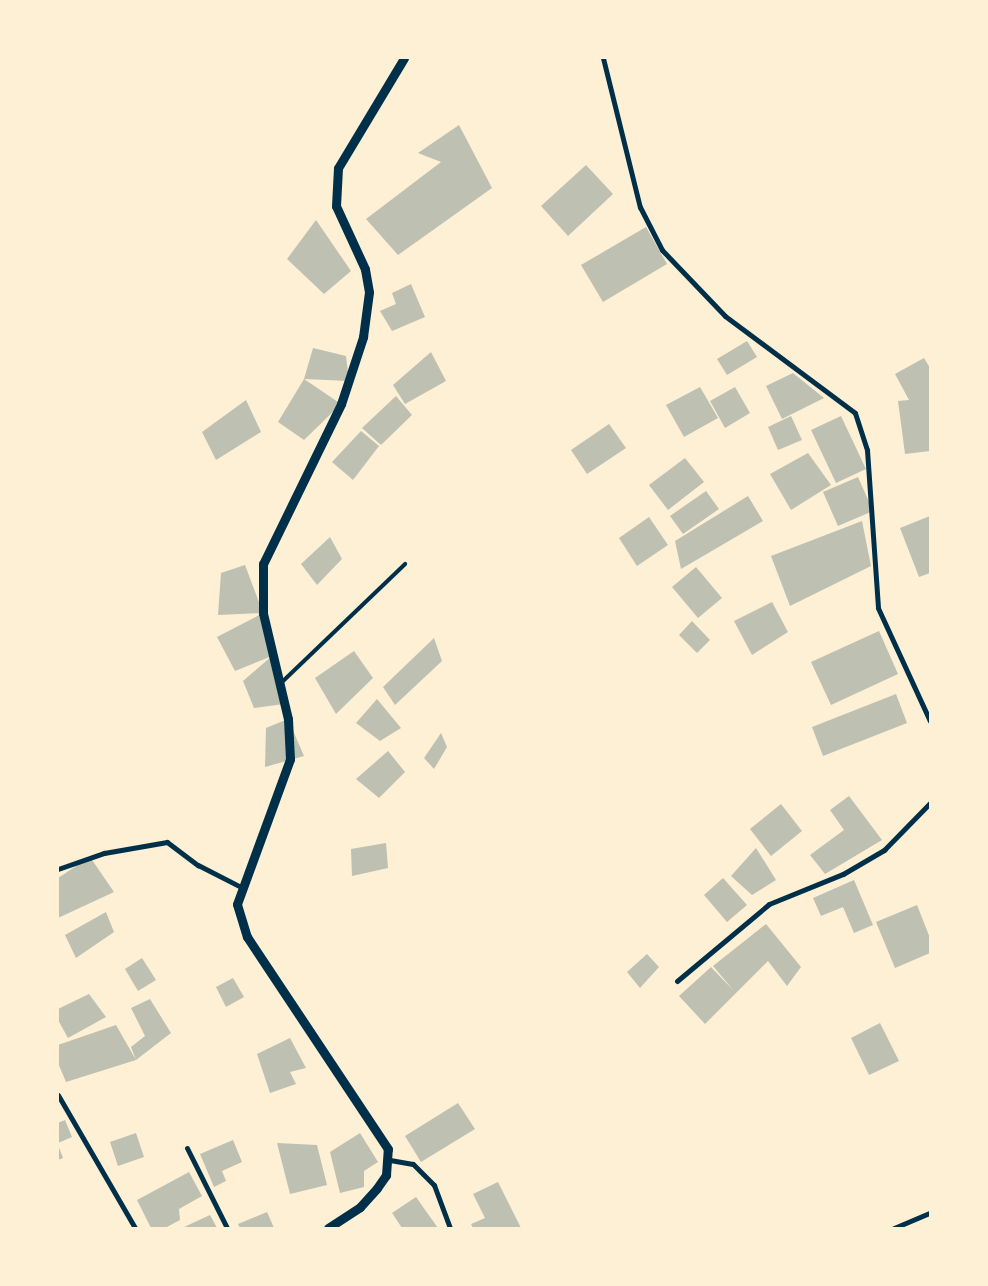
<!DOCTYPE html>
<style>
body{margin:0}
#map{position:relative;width:988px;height:1286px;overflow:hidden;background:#fdf0d5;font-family:"Source Serif 4",serif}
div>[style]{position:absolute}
.building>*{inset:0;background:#bec0b2}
.service>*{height:4px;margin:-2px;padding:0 2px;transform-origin:2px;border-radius:2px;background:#003049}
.minor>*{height:5px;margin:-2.5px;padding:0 2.5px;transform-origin:2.5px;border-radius:2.5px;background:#003049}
.tertiary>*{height:9px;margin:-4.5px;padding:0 4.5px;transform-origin:4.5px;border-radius:4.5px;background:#003049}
span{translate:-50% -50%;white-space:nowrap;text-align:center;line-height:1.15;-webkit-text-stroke:5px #fdf0d5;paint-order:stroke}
.frame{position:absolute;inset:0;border:59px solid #fdf0d5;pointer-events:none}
</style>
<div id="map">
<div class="building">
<div style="clip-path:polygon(459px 125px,492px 188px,398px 255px,366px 219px,441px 162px,418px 153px)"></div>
<div style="clip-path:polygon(586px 165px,613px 194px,568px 236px,541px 206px)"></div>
<div style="clip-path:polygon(316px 220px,351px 271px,324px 294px,287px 259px)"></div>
<div style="clip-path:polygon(646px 227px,667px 264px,603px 302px,581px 265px)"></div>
<div style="clip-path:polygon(411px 284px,425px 317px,392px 331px,380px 311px,396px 304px,392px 293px)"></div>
<div style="clip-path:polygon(747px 341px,757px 357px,727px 375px,717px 359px)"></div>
<div style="clip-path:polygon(313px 348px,346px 356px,349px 381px,304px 379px)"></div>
<div style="clip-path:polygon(431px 352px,446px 381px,405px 404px,393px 385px)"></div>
<div style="clip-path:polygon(924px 358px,930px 368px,930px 451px,905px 454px,898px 401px,909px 400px,895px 374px)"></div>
<div style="clip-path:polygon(793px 373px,824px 398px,782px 419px,766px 386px)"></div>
<div style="clip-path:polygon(304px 379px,341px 404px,304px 440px,278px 422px)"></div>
<div style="clip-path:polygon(700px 387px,718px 418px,684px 437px,666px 405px)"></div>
<div style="clip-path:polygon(735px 387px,750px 413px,725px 428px,710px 401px)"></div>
<div style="clip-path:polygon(396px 396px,412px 415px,381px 445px,362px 428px)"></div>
<div style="clip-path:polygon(246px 400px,261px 432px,216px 460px,202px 432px)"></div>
<div style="clip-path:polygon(791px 416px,802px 440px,778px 450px,768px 427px)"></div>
<div style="clip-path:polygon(841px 416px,866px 469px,836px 483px,811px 430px)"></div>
<div style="clip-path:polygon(609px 424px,626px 448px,587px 474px,571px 450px)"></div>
<div style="clip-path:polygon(361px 431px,379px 446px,353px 480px,332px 462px)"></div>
<div style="clip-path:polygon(808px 453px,831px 485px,791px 510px,770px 474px)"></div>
<div style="clip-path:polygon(685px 458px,704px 482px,668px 510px,649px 485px)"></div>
<div style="clip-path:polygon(858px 477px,873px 511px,838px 526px,823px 492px)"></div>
<div style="clip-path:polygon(706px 491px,719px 509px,683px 534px,670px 516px)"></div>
<div style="clip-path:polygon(748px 496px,763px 521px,681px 569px,675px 541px)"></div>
<div style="clip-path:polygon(930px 516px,930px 573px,919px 577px,900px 528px)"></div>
<div style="clip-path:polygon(649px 517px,668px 545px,637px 566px,619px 538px)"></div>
<div style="clip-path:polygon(862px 521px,871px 566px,790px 606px,771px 556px)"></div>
<div style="clip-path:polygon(330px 537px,342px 559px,317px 585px,301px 564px)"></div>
<div style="clip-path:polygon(245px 565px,263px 613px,218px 615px,221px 573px)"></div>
<div style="clip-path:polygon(696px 567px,722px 598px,698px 618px,672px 587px)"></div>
<div style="clip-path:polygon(772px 602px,788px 632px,752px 655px,734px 621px)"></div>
<div style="clip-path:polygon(263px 613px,272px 656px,235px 671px,217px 637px)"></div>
<div style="clip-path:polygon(692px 621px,710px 640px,697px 653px,679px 635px)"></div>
<div style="clip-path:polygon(879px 631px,898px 674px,831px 705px,811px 662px)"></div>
<div style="clip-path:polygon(434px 638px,442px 661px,395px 705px,383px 687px)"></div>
<div style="clip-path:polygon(354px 651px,373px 678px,336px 714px,315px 678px)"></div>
<div style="clip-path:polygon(272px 656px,284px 704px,254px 708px,243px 681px)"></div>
<div style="clip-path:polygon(896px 694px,907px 723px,823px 756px,812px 727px)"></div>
<div style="clip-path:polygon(377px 699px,401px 728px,380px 741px,356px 723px)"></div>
<div style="clip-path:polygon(288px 719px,304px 756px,265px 767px,266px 728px)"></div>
<div style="clip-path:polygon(441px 733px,447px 747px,434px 769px,424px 758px)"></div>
<div style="clip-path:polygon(388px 751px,405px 772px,379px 798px,356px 779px)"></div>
<div style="clip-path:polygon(849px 796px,882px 840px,825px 874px,810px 855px,844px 830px,830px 810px)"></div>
<div style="clip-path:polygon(781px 804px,802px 831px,771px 856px,750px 829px)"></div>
<div style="clip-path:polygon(386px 843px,388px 868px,352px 876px,351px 849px)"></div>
<div style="clip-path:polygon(756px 848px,776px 880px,752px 895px,731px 876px)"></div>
<div style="clip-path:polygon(90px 857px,114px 892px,58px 918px,58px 878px)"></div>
<div style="clip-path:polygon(723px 878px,747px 905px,727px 922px,704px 895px)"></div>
<div style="clip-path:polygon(854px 880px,873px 925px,854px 933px,843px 907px,821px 916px,813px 898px)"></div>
<div style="clip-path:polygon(917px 905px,930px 938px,930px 953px,895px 968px,876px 922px)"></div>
<div style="clip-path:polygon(106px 912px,114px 932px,76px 958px,65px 935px)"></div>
<div style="clip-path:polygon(766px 924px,801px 967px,787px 986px,768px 961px,705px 1024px,679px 996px,711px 967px,734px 991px,713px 966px)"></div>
<div style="clip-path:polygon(647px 954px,659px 967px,640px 988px,627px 972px)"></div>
<div style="clip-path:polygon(142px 958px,156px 980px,138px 991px,125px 969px)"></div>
<div style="clip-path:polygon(233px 978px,244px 997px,226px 1007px,216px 987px)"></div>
<div style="clip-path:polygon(89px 994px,106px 1017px,68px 1038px,58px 1020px,58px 1009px)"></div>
<div style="clip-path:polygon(150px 999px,171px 1033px,136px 1060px,66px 1082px,58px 1063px,58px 1045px,116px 1025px,136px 1060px,131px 1047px,145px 1036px,131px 1008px)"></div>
<div style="clip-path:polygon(880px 1023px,899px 1061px,869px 1075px,851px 1038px)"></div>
<div style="clip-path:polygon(290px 1038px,306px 1068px,290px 1072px,296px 1084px,270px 1093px,257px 1054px)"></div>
<div style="clip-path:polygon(458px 1103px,475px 1129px,421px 1162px,405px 1136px)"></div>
<div style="clip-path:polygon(65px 1120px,72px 1137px,58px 1143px,58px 1123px)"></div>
<div style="clip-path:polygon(136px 1133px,144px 1157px,118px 1166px,110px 1142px)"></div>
<div style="clip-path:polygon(360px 1133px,378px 1162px,364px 1171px,364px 1187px,340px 1193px,330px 1152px)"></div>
<div style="clip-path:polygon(233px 1140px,242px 1162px,222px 1171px,226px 1181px,214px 1187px,200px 1154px)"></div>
<div style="clip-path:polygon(277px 1143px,317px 1145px,327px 1185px,290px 1194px)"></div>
<div style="clip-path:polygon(58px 1145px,63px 1158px,58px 1160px)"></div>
<div style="clip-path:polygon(189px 1172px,202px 1196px,179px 1209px,180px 1220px,165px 1228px,151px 1228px,137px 1200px)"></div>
<div style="clip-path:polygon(498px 1182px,521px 1228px,473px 1228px,471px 1224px,485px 1218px,473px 1194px)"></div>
<div style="clip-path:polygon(416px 1197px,428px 1214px,438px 1228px,402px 1228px,392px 1213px)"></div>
<div style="clip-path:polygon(267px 1212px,274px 1228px,240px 1228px,238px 1224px)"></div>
<div style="clip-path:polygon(210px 1215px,217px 1228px,182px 1228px)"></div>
</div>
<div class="service">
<div style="left:281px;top:683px;width:172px;rotate:-43.8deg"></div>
</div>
<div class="minor">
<div style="left:603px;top:58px;width:154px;rotate:76.1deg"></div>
<div style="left:640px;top:207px;width:48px;rotate:62.9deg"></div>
<div style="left:662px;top:250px;width:91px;rotate:46.3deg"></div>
<div style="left:725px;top:316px;width:162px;rotate:36.7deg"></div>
<div style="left:855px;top:413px;width:39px;rotate:72deg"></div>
<div style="left:867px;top:450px;width:158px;rotate:86deg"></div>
<div style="left:878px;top:608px;width:124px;rotate:65.3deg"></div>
<div style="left:58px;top:869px;width:49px;rotate:-19.2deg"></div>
<div style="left:104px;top:853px;width:64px;rotate:-9.9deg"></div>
<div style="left:167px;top:842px;width:39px;rotate:37deg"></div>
<div style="left:198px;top:865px;width:48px;rotate:27.1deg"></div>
<div style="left:677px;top:981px;width:120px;rotate:-39.9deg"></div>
<div style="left:769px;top:904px;width:80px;rotate:-22.1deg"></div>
<div style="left:843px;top:874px;width:48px;rotate:-30.3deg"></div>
<div style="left:884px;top:850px;width:66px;rotate:-45.6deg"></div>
<div style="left:58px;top:1095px;width:154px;rotate:59.9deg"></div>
<div style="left:187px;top:1148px;width:89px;rotate:63.4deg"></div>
<div style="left:390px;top:1160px;width:23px;rotate:10deg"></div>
<div style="left:413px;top:1164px;width:30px;rotate:45deg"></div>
<div style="left:434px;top:1185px;width:46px;rotate:69.6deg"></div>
<div style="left:894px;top:1228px;width:39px;rotate:-23deg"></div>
</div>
<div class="tertiary">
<div style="left:328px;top:1228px;width:38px;rotate:-33deg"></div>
<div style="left:360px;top:1207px;width:25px;rotate:-48deg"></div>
<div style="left:377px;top:1188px;width:16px;rotate:-55deg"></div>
<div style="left:386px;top:1175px;width:26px;rotate:-86deg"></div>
<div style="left:388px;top:1149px;width:255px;rotate:-123.6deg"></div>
<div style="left:247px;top:937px;width:34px;rotate:-107deg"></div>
<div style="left:237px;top:904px;width:154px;rotate:-69.9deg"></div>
<div style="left:290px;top:759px;width:40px;rotate:-92.9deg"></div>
<div style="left:288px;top:719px;width:109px;rotate:-103.3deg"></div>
<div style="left:263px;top:613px;width:49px;rotate:-90deg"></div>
<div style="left:263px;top:564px;width:178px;rotate:-64deg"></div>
<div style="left:341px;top:404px;width:71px;rotate:-71.8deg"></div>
<div style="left:363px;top:337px;width:45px;rotate:-82.4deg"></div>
<div style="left:369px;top:292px;width:23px;rotate:-100deg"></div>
<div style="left:365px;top:269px;width:69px;rotate:-114.7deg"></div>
<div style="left:336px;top:206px;width:38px;rotate:-87deg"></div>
<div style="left:338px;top:168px;width:128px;rotate:-59deg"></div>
</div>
<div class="frame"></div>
</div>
